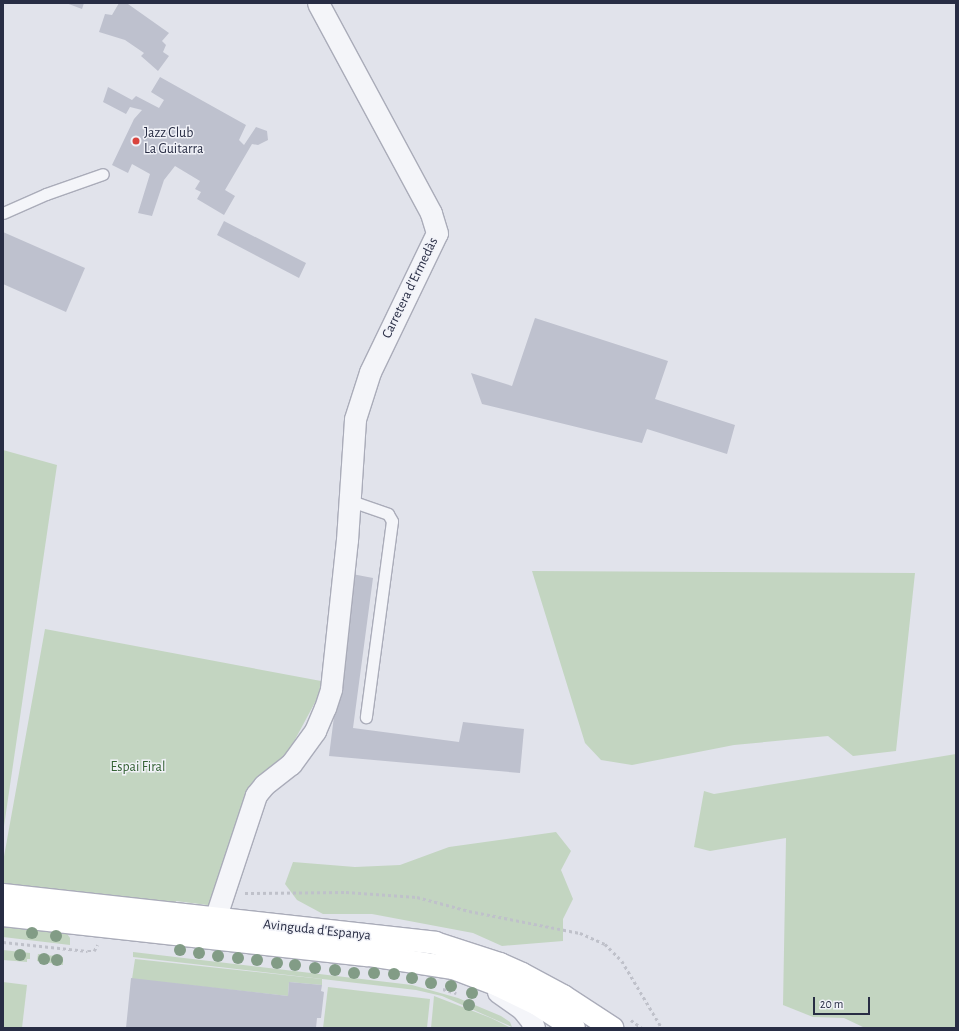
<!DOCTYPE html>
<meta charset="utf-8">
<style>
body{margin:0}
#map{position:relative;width:959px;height:1031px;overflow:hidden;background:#e1e3eb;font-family:"Alegreya Sans",sans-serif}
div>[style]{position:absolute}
.green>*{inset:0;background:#c3d5c1}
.building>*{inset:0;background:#bec1ce}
.path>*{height:2.5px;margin-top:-1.25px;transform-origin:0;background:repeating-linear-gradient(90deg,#bfc1ca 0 3px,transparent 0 6px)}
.roads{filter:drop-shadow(1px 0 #aaacb9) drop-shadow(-1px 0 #aaacb9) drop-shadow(0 1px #aaacb9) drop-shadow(0 -1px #aaacb9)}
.service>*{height:11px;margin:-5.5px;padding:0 5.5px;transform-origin:5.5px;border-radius:5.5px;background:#f4f5f9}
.minor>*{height:21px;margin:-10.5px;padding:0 10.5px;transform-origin:10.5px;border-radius:10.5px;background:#f4f5f9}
.secondary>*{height:22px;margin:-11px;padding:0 11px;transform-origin:11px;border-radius:11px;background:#fff}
.trees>*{width:12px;height:12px;margin:-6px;border-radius:50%;background:#829c86}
.dots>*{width:11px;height:11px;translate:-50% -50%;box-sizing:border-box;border:2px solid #f1f2f8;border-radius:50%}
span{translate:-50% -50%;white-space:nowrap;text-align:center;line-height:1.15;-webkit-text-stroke:3px #f1f2f8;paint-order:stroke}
.poi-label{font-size:14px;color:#282d44}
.left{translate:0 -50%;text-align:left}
.street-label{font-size:14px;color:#282d44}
.park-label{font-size:14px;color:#346134}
.frame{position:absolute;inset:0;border:4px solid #282d44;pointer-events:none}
.scale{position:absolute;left:813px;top:997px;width:57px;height:18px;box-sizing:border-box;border:2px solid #282d44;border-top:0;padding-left:5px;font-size:12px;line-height:14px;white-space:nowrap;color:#282d44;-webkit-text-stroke:3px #f1f2f8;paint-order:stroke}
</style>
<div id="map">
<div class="green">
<div style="clip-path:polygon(3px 450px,57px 465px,3px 833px)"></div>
<div style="clip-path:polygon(532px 571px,915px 573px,896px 751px,853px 756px,828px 736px,734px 745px,632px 765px,601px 760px,585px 743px)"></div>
<div style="clip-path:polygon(45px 629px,321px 681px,319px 695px,284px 760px,215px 906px,176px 901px,175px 906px,3px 887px,3px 862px)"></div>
<div style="clip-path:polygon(956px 754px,956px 1028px,865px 1028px,844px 1018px,813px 1017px,783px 1005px,786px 838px,710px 851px,694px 847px,704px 791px,714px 794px)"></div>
<div style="clip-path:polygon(556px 832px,571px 851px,561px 870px,573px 899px,563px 919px,563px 941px,502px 946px,473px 933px,372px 914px,323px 914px,297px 900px,285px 884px,293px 862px,355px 867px,400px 865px,449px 847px)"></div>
<div style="clip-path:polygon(3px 924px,65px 931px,70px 938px,70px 945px,3px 937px)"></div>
<div style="clip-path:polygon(3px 950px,30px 953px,30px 959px,27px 959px,27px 962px,3px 960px)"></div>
<div style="clip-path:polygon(133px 952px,412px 985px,458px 998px,501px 1016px,510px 1022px,512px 1027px,442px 996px,416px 990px,133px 957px)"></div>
<div style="clip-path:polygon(38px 954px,63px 957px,63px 965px,37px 961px)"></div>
<div style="clip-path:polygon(135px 959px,322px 979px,322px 985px,289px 982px,288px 996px,132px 979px)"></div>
<div style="clip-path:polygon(3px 982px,27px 985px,22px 1028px,3px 1028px)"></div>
<div style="clip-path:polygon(328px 987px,430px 999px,427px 1028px,323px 1028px)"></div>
<div style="clip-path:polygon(434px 996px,491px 1018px,511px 1028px,431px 1028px)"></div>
</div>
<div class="building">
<div style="clip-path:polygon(66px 3px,84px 3px,82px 9px)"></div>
<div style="clip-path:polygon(119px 3px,128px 4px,169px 33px,162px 41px,166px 45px,163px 52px,169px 56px,158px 71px,141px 56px,144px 53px,125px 40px,99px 32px,105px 14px,112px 15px)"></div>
<div style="clip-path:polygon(160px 77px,246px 125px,239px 140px,244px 145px,256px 127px,267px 131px,268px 140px,258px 145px,252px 144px,225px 190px,235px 196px,224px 215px,197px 199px,201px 192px,195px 189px,200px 181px,175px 166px,164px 180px,152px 216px,138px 213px,150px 174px,132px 164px,128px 173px,112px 165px,134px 119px,142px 110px,130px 107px,126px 114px,103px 102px,108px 87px,132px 100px,136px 96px,159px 108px,164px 100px,151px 92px)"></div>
<div style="clip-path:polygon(224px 221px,306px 263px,299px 278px,217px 235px)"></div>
<div style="clip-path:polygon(3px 232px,85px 268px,66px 312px,3px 284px)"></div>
<div style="clip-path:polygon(535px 318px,668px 361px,655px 399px,735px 425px,727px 454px,647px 429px,642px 443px,482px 404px,471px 373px,512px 386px)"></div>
<div style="clip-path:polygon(352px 574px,373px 578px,353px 728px,459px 742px,463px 722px,524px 729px,520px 773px,329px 756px)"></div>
<div style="clip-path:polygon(131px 978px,288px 996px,289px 982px,322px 985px,321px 991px,324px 992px,321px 1018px,317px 1018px,316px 1028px,126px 1028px)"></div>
</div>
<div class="path">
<div style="left:245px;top:893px;width:101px;rotate:-0.6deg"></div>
<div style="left:346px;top:892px;width:71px;rotate:4deg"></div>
<div style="left:417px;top:897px;width:54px;rotate:15.1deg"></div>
<div style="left:469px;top:911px;width:113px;rotate:11.2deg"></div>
<div style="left:580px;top:933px;width:27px;rotate:24deg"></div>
<div style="left:605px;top:944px;width:24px;rotate:45deg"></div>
<div style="left:622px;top:961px;width:78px;rotate:59.2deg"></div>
<div style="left:3px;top:942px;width:85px;rotate:6deg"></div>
<div style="left:88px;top:951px;width:6px"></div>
<div style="left:94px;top:951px;width:7px;rotate:-63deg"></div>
<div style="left:443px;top:989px;width:14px;rotate:17deg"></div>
<div style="left:631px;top:1020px;width:14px;rotate:36deg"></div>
</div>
<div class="roads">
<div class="service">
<div style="left:3px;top:213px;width:47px;rotate:-23.8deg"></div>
<div style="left:46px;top:194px;width:60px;rotate:-19.3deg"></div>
<div style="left:351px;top:501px;width:39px;rotate:19deg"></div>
<div style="left:388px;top:514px;width:8px;rotate:60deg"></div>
<div style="left:392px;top:521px;width:198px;rotate:97.6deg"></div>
</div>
<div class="minor">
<div style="left:215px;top:919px;width:131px;rotate:-71.7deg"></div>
<div style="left:256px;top:795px;width:13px;rotate:-51deg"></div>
<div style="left:264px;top:785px;width:34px;rotate:-38deg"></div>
<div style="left:291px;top:764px;width:41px;rotate:-54deg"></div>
<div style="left:315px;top:731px;width:25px;rotate:-67deg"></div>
<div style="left:325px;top:708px;width:20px;rotate:-72deg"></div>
<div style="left:331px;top:689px;width:150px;rotate:-83.9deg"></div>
<div style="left:347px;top:540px;width:121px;rotate:-86.2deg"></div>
<div style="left:355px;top:419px;width:49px;rotate:-72.3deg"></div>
<div style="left:370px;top:372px;width:154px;rotate:-64.3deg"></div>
<div style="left:437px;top:233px;width:21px;rotate:-107deg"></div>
<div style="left:431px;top:213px;width:238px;rotate:-118.3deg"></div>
<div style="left:498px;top:992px;width:29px;rotate:35deg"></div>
<div style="left:522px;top:1009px;width:14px;rotate:51deg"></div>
<div style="left:531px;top:1020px;width:9px;rotate:69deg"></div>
</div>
<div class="secondary">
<div style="left:3px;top:895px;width:435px;rotate:6.3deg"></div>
<div style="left:435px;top:943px;width:68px;rotate:17.9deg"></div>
<div style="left:500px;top:964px;width:24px;rotate:24deg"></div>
<div style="left:522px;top:974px;width:47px;rotate:28.2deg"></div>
<div style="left:563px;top:996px;width:59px;rotate:33.1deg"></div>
<div style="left:3px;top:915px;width:367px;rotate:6.3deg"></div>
<div style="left:368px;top:955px;width:86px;rotate:8.7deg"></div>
<div style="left:453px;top:968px;width:48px;rotate:20.7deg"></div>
<div style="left:498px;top:985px;width:43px;rotate:26deg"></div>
<div style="left:537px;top:1004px;width:44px;rotate:33deg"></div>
</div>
</div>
<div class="trees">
<div style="left:32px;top:933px"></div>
<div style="left:56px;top:936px"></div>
<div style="left:180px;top:950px"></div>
<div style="left:199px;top:953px"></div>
<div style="left:20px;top:955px"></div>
<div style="left:218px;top:956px"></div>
<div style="left:238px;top:958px"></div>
<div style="left:44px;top:959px"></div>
<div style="left:57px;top:960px"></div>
<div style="left:257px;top:960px"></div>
<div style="left:277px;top:963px"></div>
<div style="left:295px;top:965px"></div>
<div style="left:315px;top:968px"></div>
<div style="left:335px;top:970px"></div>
<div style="left:354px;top:973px"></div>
<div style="left:374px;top:973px"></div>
<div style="left:394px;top:974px"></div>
<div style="left:412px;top:978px"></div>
<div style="left:431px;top:983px"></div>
<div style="left:451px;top:986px"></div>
<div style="left:472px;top:993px"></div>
<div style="left:469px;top:1005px"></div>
</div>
<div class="dots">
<div style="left:136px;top:141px;background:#d9433d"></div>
</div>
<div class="poi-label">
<span class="left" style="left:144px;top:141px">Jazz Club<br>La Guitarra</span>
</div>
<div class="street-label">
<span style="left:410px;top:288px;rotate:-64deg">Carretera d'Ermedàs</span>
<span style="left:317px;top:930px;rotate:6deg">Avinguda d'Espanya</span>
</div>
<div class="park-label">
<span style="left:138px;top:767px">Espai Firal</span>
</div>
<div class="frame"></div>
<div class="scale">20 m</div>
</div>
